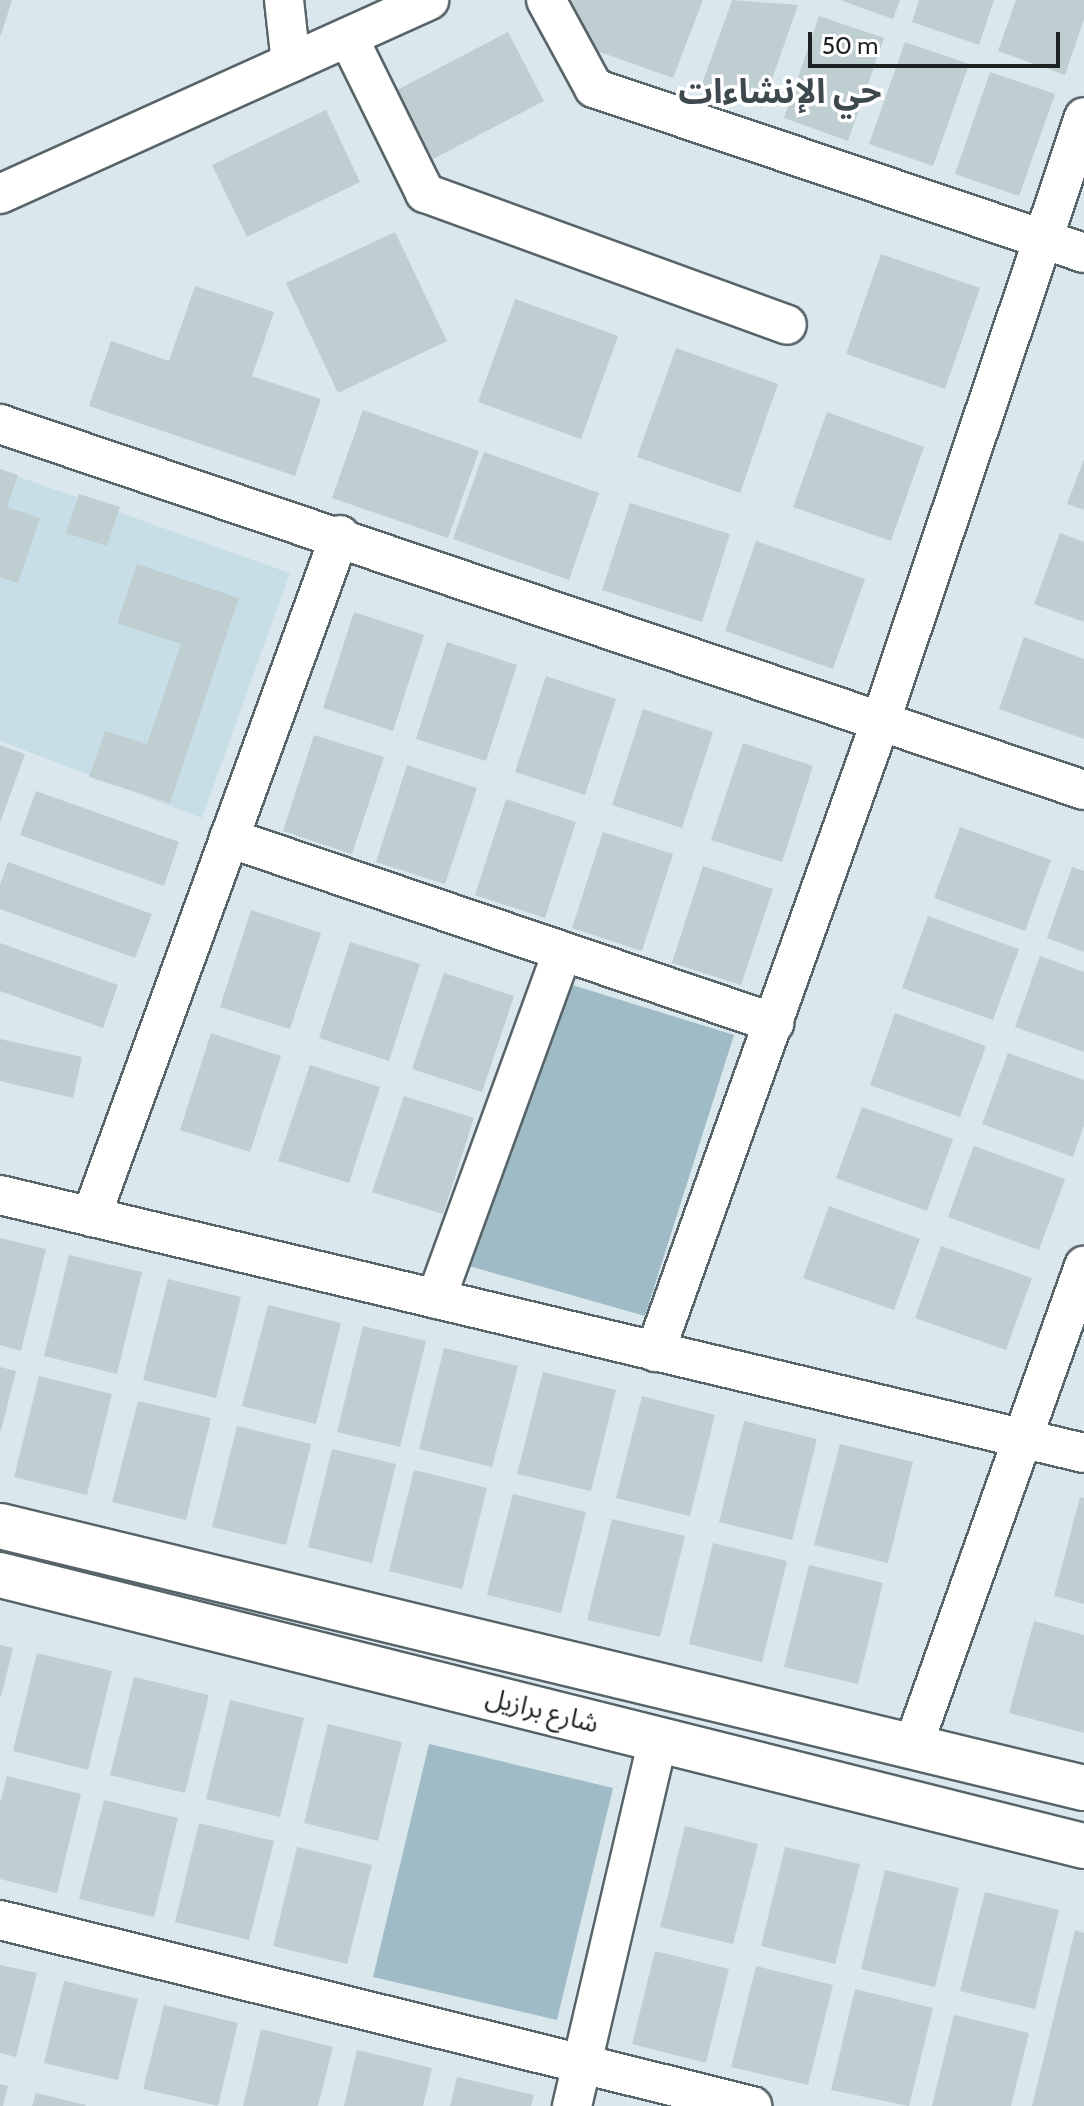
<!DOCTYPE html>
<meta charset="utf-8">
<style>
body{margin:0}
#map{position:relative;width:1084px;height:2106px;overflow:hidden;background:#dae8ed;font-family:Cabin,"Noto Sans Arabic",sans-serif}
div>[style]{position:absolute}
.built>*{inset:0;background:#c8dee7}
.green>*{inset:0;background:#9fbbc6}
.building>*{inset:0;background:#bfced0}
.roads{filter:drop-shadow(2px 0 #576468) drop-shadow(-2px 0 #576468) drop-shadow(0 2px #576468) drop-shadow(0 -2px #576468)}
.minor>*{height:38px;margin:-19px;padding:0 19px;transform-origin:19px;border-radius:19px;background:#fff}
.trunk>*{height:44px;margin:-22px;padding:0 22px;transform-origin:22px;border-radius:22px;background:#fff}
span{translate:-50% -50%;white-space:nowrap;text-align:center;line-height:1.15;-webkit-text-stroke:7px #fff;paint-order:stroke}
.street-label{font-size:26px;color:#1c2123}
.district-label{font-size:34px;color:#3d494d;font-weight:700}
.scale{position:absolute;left:808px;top:32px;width:252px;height:36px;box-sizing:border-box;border:4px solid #1c2123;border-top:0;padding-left:10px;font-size:24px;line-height:28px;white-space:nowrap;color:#1c2123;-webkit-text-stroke:6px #fff;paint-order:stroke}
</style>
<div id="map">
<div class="built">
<div style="clip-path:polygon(0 470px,290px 573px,202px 818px,0 741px)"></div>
</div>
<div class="green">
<div style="clip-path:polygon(569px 984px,734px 1035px,645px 1316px,462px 1264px)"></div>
<div style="clip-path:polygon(429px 1744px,613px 1788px,557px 2020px,373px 1977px)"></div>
</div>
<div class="building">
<div style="clip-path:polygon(0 0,12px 0,1px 35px,0 35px)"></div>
<div style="clip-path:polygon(571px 0,703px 0,673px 78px,597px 51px)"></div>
<div style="clip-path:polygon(732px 0,798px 5px,762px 108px,701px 87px)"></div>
<div style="clip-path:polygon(840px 0,900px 0,893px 19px)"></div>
<div style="clip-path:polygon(919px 0,994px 0,979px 45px,912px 22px)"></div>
<div style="clip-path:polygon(1016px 0,1084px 0,1084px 19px,1065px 75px,998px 51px)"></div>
<div style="clip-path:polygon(819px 16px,884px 38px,848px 141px,784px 118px)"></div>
<div style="clip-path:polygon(508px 32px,544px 101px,433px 159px,397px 90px)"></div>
<div style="clip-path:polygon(905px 42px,969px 64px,933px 166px,869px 144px)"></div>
<div style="clip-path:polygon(990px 72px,1055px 94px,1019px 196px,955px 174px)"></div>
<div style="clip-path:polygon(326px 110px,360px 182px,247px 237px,212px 165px)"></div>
<div style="clip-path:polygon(395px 232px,447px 341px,338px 393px,286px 283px)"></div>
<div style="clip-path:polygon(881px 254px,980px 288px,945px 389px,846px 354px)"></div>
<div style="clip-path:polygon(195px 286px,274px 312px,252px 376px,321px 399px,295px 476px,89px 406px,111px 341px,169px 361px)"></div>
<div style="clip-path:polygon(515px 299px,618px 336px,581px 439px,478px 402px)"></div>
<div style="clip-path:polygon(676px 348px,778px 384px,740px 493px,637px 457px)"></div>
<div style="clip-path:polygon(363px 410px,479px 451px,448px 538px,332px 498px)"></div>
<div style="clip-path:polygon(827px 412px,924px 447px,891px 541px,793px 507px)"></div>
<div style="clip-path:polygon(484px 452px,599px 493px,569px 580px,453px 539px)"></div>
<div style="clip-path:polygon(1084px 459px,1084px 510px,1067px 504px)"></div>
<div style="clip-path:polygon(0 469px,18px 475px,7px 507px,40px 518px,18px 583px,0 577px)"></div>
<div style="clip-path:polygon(79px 494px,120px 507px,107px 546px,66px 533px)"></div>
<div style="clip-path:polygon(630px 503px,730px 534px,702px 622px,602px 590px)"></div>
<div style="clip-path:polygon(1060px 533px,1084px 542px,1084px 622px,1034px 604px)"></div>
<div style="clip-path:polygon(756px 541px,865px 579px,833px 669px,725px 631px)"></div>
<div style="clip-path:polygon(137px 564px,239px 598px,170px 803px,89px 777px,105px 731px,147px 744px,181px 644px,117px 623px)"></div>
<div style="clip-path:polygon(354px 612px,424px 635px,393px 731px,323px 708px)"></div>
<div style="clip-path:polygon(1024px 637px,1084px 659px,1084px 739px,999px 709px)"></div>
<div style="clip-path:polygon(447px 642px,517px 665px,486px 761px,416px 739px)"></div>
<div style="clip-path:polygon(546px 676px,616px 699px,585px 795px,515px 772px)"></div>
<div style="clip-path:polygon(643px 709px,713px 732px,682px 828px,612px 805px)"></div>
<div style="clip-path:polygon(314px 735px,384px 757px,352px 854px,283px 831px)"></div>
<div style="clip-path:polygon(743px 743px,813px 766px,782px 862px,711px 840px)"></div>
<div style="clip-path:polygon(0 745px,25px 754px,0 823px)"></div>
<div style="clip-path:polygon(407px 765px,477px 788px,445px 884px,376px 862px)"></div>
<div style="clip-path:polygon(36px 791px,179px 842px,164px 886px,20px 835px)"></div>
<div style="clip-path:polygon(506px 799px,576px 822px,545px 918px,475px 895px)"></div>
<div style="clip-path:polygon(960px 827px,1051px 860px,1025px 931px,934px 898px)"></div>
<div style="clip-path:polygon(603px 832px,673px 854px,642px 951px,572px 928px)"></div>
<div style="clip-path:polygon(8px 862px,152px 914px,135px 958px,0 909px,0 885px)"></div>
<div style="clip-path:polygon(703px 866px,773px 889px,741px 985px,672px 963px)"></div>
<div style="clip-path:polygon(1072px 867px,1084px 871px,1084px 952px,1047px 938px)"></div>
<div style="clip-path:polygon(251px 910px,321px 933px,290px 1029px,220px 1007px)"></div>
<div style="clip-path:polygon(928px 916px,1019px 949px,993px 1020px,902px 988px)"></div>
<div style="clip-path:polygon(350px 942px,420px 964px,389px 1061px,319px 1038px)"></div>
<div style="clip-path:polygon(0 943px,118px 985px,103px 1028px,0 991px)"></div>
<div style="clip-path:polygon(1040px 956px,1084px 972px,1084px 1052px,1015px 1027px)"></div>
<div style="clip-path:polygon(444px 973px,514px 996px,482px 1092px,412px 1069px)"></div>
<div style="clip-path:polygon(895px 1013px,986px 1046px,960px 1117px,870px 1085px)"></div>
<div style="clip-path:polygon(211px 1033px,281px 1056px,250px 1152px,180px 1130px)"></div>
<div style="clip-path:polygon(0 1039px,82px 1057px,73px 1098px,0 1081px)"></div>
<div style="clip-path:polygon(1008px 1053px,1084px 1080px,1084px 1125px,1073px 1157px,982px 1124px)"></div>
<div style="clip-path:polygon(310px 1065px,380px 1087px,349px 1183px,278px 1161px)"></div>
<div style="clip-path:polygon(404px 1096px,474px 1118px,443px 1214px,372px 1192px)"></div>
<div style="clip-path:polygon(862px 1107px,953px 1139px,927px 1211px,836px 1178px)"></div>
<div style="clip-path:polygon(974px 1146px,1065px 1179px,1039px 1250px,948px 1217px)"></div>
<div style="clip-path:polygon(829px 1206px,920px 1239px,894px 1310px,803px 1278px)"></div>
<div style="clip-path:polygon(0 1238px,46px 1249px,21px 1351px,0 1345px)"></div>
<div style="clip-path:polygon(941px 1246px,1032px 1278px,1006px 1350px,915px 1318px)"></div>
<div style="clip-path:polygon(69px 1255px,142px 1272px,117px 1374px,44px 1356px)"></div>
<div style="clip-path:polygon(168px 1279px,241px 1297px,216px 1398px,143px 1380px)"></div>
<div style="clip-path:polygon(268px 1305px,341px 1323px,316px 1424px,242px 1406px)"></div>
<div style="clip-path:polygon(363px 1326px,426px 1341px,400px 1447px,337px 1432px)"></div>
<div style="clip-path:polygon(444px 1348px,518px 1366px,492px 1467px,419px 1449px)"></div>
<div style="clip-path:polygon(0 1367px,16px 1371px,1px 1431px,0 1431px)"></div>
<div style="clip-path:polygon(543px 1372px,616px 1390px,591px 1491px,517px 1474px)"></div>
<div style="clip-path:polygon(39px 1376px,112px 1394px,87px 1495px,14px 1477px)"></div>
<div style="clip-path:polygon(642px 1396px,715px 1415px,690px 1516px,616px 1498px)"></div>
<div style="clip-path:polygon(138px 1401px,211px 1418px,186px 1520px,112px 1502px)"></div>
<div style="clip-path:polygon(744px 1421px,817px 1439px,792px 1540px,719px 1522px)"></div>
<div style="clip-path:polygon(237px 1426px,311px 1444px,286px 1545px,212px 1527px)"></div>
<div style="clip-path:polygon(840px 1444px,913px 1462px,888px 1563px,814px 1545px)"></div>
<div style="clip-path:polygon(332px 1449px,396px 1464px,372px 1563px,308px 1547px)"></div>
<div style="clip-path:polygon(414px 1470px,487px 1488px,462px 1589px,389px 1571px)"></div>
<div style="clip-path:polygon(513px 1494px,586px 1512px,561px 1613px,487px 1595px)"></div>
<div style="clip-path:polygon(1080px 1497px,1084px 1498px,1084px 1604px,1054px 1596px)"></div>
<div style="clip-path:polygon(612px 1519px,685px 1536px,660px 1637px,587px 1620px)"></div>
<div style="clip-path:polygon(713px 1543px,787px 1561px,762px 1662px,689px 1644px)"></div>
<div style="clip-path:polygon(809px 1565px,883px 1583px,858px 1684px,784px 1667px)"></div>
<div style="clip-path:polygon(1034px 1621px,1084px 1635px,1084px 1733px,1009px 1713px)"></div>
<div style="clip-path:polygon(0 1645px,13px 1648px,1px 1697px,0 1697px)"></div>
<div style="clip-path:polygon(37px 1653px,112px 1671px,88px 1770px,13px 1751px)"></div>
<div style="clip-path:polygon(134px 1677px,209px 1695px,185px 1793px,110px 1775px)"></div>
<div style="clip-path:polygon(230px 1700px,304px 1718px,280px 1817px,206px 1799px)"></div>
<div style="clip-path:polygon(328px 1724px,402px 1742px,378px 1841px,304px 1823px)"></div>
<div style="clip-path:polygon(7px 1776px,81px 1794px,57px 1893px,0 1879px,0 1803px)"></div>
<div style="clip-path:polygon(104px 1800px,178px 1818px,154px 1917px,79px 1899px)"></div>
<div style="clip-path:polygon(199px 1823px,274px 1841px,249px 1940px,175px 1922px)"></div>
<div style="clip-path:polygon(685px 1826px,758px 1844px,733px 1944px,660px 1927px)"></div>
<div style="clip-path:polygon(297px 1847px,372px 1865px,347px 1964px,273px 1946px)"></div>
<div style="clip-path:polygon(785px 1847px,860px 1864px,835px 1964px,761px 1946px)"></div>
<div style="clip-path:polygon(885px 1870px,959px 1888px,935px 1987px,861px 1969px)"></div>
<div style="clip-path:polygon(985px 1892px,1059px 1910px,1035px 2009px,960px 1991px)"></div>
<div style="clip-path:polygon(1075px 1930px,1084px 1933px,1084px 2106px,1032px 2106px)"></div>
<div style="clip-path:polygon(655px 1951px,729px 1969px,706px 2063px,632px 2044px)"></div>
<div style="clip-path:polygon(0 1965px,37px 1973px,16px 2057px,0 2053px)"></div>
<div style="clip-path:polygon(756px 1966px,833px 1985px,808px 2085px,731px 2067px)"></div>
<div style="clip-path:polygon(64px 1981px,138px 1999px,118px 2080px,44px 2063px)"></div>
<div style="clip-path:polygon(855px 1989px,933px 2008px,909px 2106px,831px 2090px)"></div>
<div style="clip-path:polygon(164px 2005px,238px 2023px,218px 2106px,143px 2089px)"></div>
<div style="clip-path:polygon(954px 2015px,1029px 2033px,1011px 2106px,932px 2106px)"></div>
<div style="clip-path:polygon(261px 2029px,333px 2047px,318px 2106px,243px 2106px)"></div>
<div style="clip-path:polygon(357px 2050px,432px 2068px,423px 2106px,344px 2106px)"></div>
<div style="clip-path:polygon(457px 2077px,534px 2095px,531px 2106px,450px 2106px)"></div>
<div style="clip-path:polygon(0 2084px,8px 2086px,3px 2106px,0 2106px)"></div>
<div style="clip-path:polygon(36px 2093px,86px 2105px,85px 2106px,32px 2106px)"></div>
</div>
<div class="roads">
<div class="minor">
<div style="left:284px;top:0;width:63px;rotate:83.7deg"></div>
<div style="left:546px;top:0;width:100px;rotate:61.4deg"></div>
<div style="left:594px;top:88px;width:517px;rotate:18.61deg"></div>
<div style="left:349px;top:39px;width:172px;rotate:63.7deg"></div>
<div style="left:425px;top:193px;width:385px;rotate:20deg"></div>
<div style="left:0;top:194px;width:471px;rotate:-24.3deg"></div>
<div style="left:0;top:424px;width:1144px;rotate:18.66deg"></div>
<div style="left:229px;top:838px;width:576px;rotate:18.75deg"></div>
<div style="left:0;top:1195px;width:1114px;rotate:13.39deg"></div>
<div style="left:91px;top:1217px;width:726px;rotate:-69.94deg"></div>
<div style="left:436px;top:1299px;width:370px;rotate:-70deg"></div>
<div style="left:655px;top:1352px;width:671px;rotate:-70.32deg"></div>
<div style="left:881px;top:720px;width:636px;rotate:-71.39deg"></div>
<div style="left:913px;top:1746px;width:510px;rotate:-70.39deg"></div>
<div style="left:0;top:1920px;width:775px;rotate:13.89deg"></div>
<div style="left:572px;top:2106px;width:376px;rotate:-76.8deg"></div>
</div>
<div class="trunk">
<div style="left:0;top:1526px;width:1115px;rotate:13.59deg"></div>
<div style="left:0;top:1575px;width:1117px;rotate:14.04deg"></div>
</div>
</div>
<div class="street-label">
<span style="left:542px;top:1711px;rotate:14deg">شارع برازيل</span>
</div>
<div class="district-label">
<span style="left:780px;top:92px">حي الإنشاءات</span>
</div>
<div class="scale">50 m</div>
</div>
